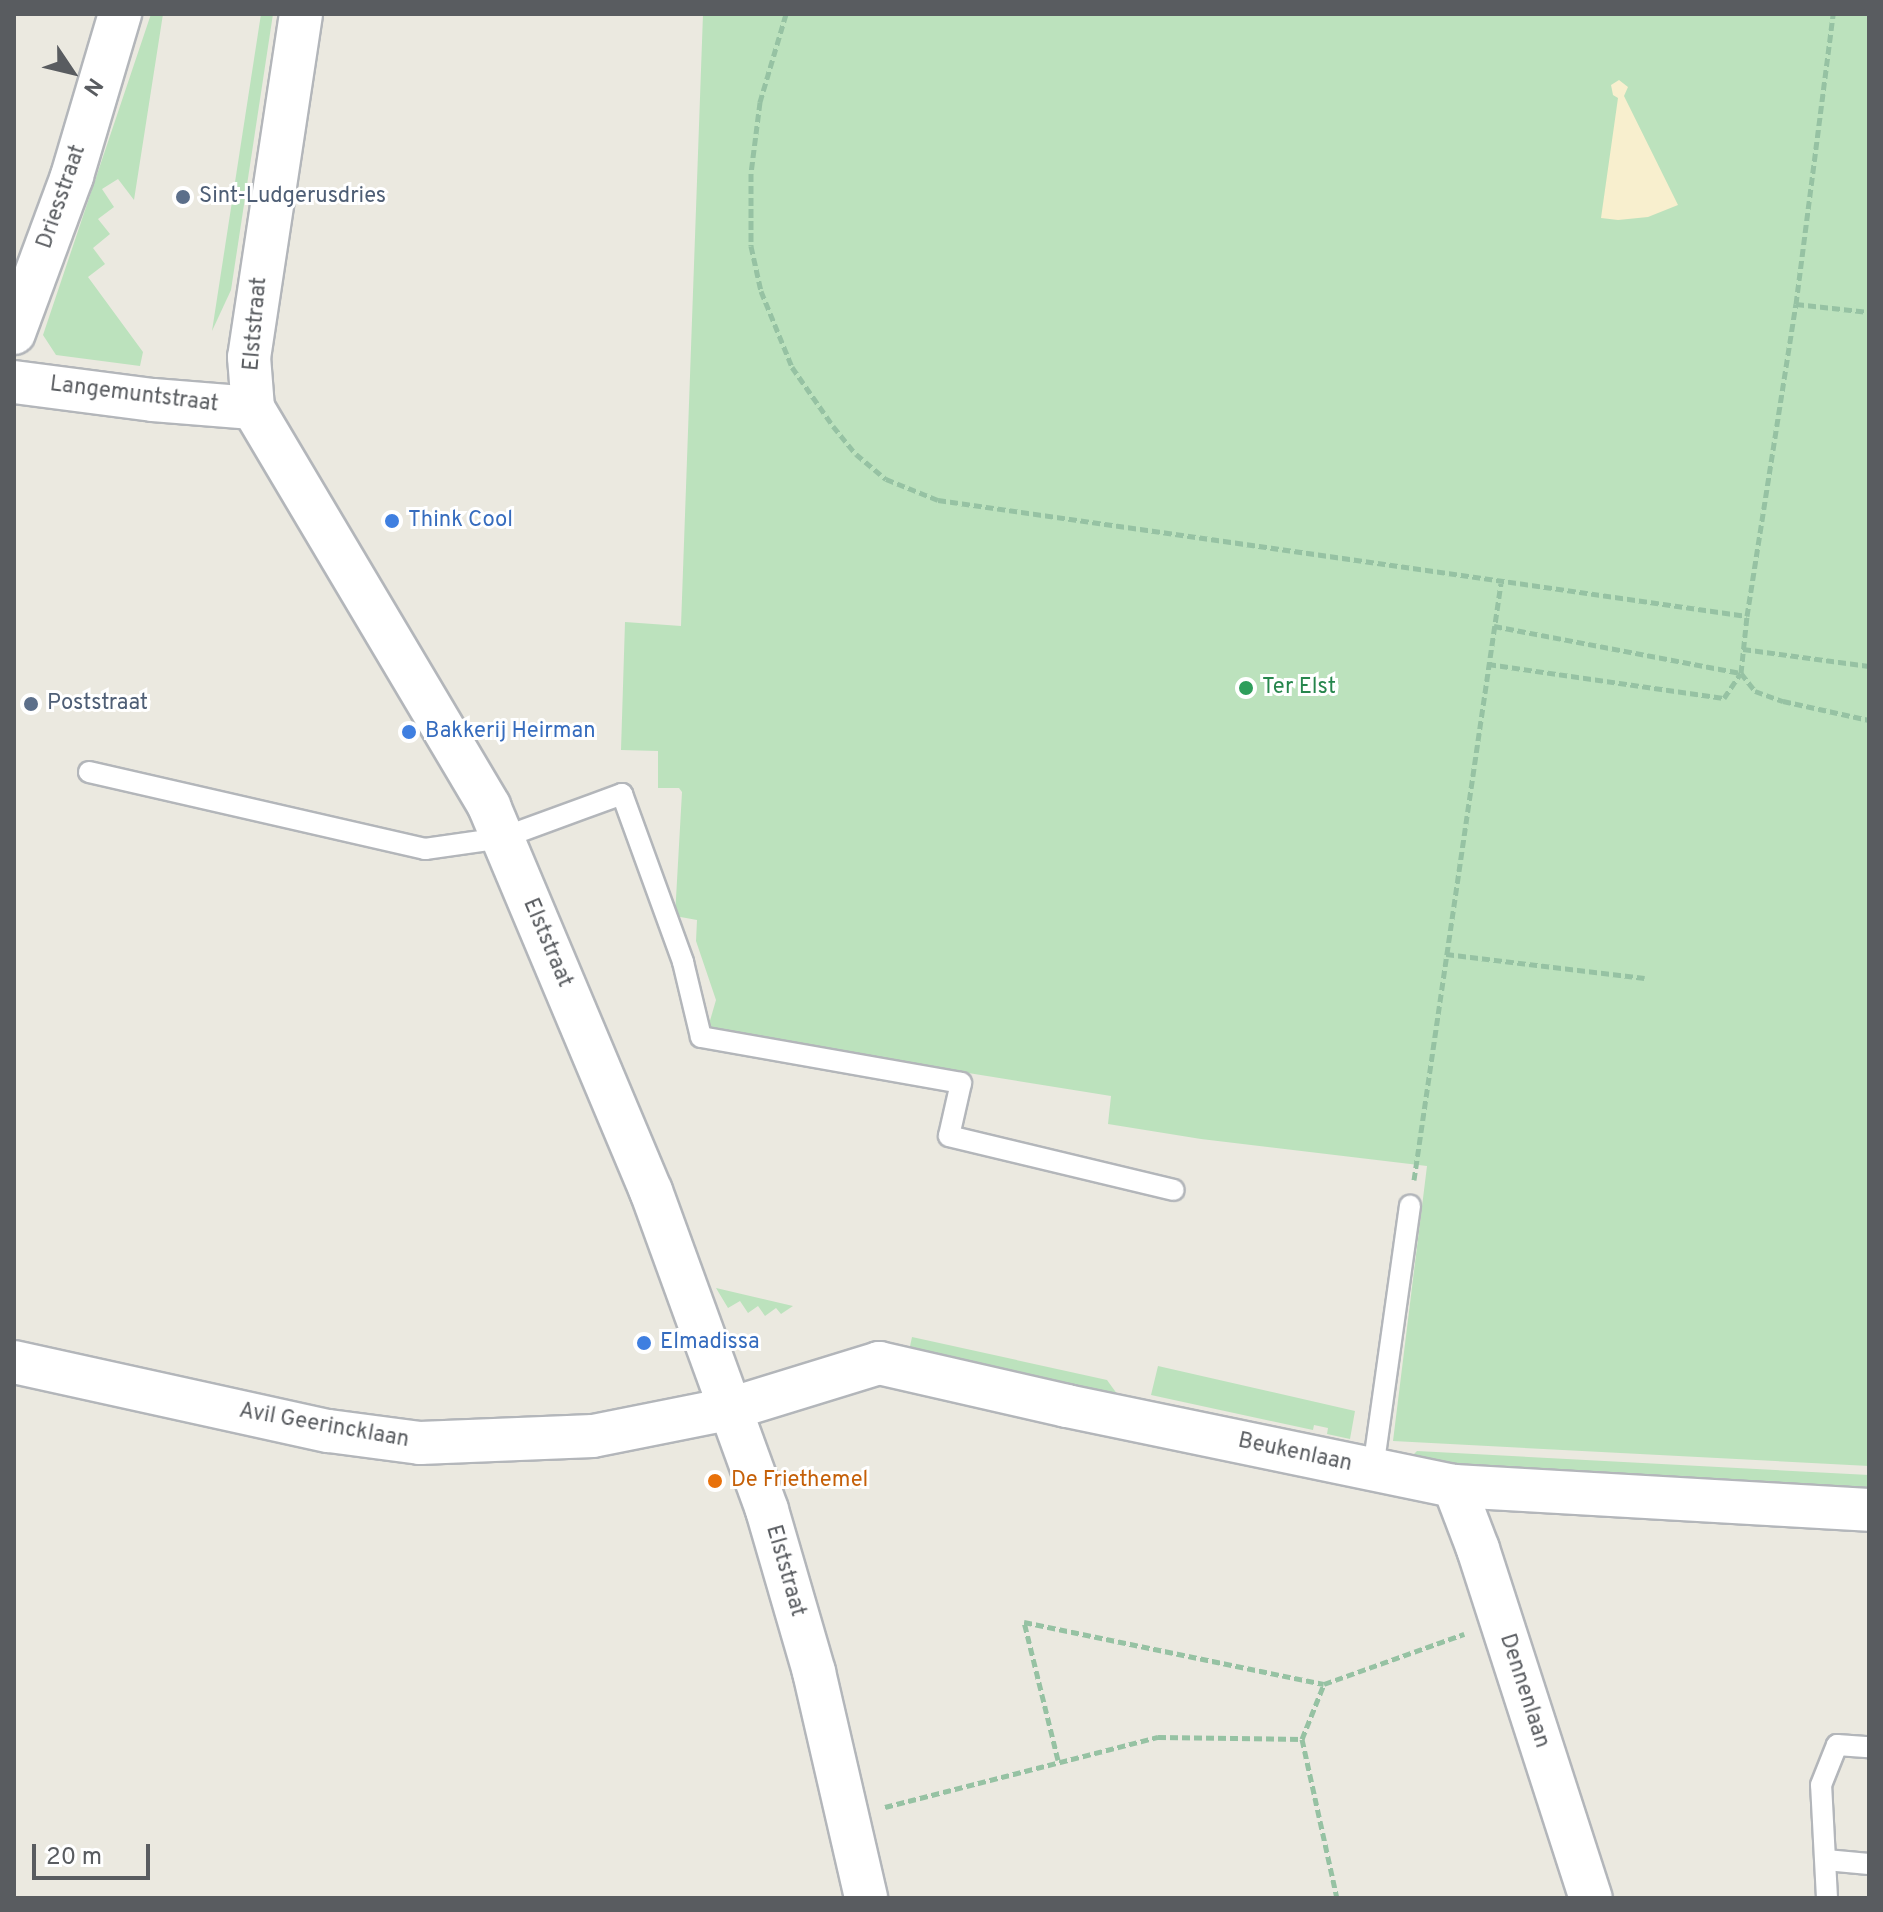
<!DOCTYPE html>
<style>
body{margin:0}
#map{position:relative;width:1883px;height:1912px;overflow:hidden;background:#ebe9e0;font-family:Overpass,sans-serif}
div>[style]{position:absolute}
.green>*{inset:0;background:#bce2bd}
.sand>*{inset:0;background:#f8efce}
.path>*{height:5px;margin-top:-2.5px;transform-origin:0;background:repeating-linear-gradient(90deg,#96c2a3 0 8px,transparent 0 12px)}
.roads{filter:drop-shadow(2px 0 #b3b6ba) drop-shadow(-2px 0 #b3b6ba) drop-shadow(0 2px #b3b6ba) drop-shadow(0 -2px #b3b6ba)}
.service>*{height:20px;margin:-10px;padding:0 10px;transform-origin:10px;border-radius:10px;background:#fff}
.minor>*{height:42px;margin:-21px;padding:0 21px;transform-origin:21px;border-radius:21px;background:#fff}
.dots>*{width:22px;height:22px;translate:-50% -50%;box-sizing:border-box;border:4px solid #fff;border-radius:50%}
span{translate:-50% -50%;white-space:nowrap;text-align:center;line-height:1.15;-webkit-text-stroke:6px #fff;paint-order:stroke}
.street-label{font-size:22px;color:#595c60}
.service-label{font-size:22px;color:#4e5e75}
.left{translate:0 -50%;text-align:left}
.shop-label{font-size:22px;color:#366cbe}
.leisure-label{font-size:22px;color:#27864d}
.food-label{font-size:22px;color:#c56008}
.frame{position:absolute;inset:0;border:16px solid #595c60;pointer-events:none}
.north{position:absolute;left:32px;top:32px;width:80px;height:80px;-webkit-text-stroke:6px #fff;paint-order:stroke;rotate:125deg;font-size:22px;font-weight:700;line-height:32px;text-align:center;color:#595c60}
.north::after{content:'';display:block;margin:auto;width:28px;height:36px;background:#595c60;clip-path:polygon(50% 0,100% 100%,50% 72%,0 100%)}
.scale{position:absolute;left:32px;top:1844px;width:118px;height:36px;box-sizing:border-box;border:4px solid #595c60;border-top:0;padding-left:10px;font-size:24px;line-height:28px;white-space:nowrap;color:#595c60;-webkit-text-stroke:6px #fff;paint-order:stroke}
</style>
<div id="map">
<div class="green">
<div style="clip-path:polygon(151px 14px,163px 14px,134px 200px,118px 179px,102px 189px,114px 207px,98px 219px,110px 234px,93px 248px,105px 264px,88px 277px,143px 352px,140px 366px,56px 355px,43px 335px)"></div>
<div style="clip-path:polygon(261px 14px,273px 14px,231px 290px,212px 331px)"></div>
<div style="clip-path:polygon(703px 14px,1869px 14px,1869px 1466px,1393px 1441px,1427px 1166px,1201px 1139px,1108px 1124px,1111px 1096px,707px 1031px,716px 1000px,696px 941px,697px 920px,675px 916px,682px 792px,679px 788px,658px 788px,658px 751px,621px 750px,625px 622px,681px 626px)"></div>
<div style="clip-path:polygon(716px 1288px,793px 1306px,781px 1314px,776px 1308px,765px 1316px,758px 1306px,748px 1313px,740px 1301px,728px 1308px)"></div>
<div style="clip-path:polygon(912px 1337px,1107px 1380px,1120px 1398px,909px 1351px)"></div>
<div style="clip-path:polygon(1158px 1366px,1355px 1411px,1350px 1439px,1327px 1434px,1328px 1428px,1314px 1425px,1313px 1430px,1151px 1395px)"></div>
<div style="clip-path:polygon(1417px 1451px,1869px 1475px,1869px 1493px,1445px 1470px,1407px 1461px)"></div>
</div>
<div class="sand">
<div style="clip-path:polygon(1619px 80px,1628px 87px,1624px 96px,1678px 205px,1648px 217px,1618px 220px,1601px 218px,1618px 98px,1613px 95px,1611px 85px)"></div>
</div>
<div class="path">
<div style="left:786px;top:14px;width:92px;rotate:106.5deg"></div>
<div style="left:760px;top:102px;width:72px;rotate:97.2deg"></div>
<div style="left:751px;top:173px;width:73px;rotate:90deg"></div>
<div style="left:751px;top:246px;width:46px;rotate:77.5deg"></div>
<div style="left:761px;top:291px;width:82px;rotate:67.8deg"></div>
<div style="left:792px;top:367px;width:72px;rotate:55.2deg"></div>
<div style="left:833px;top:426px;width:36px;rotate:51deg"></div>
<div style="left:856px;top:454px;width:39px;rotate:40deg"></div>
<div style="left:886px;top:479px;width:56px;rotate:22deg"></div>
<div style="left:938px;top:500px;width:817px;rotate:8.16deg"></div>
<div style="left:1747px;top:616px;width:316px;rotate:-81.1deg"></div>
<div style="left:1796px;top:304px;width:292px;rotate:-82.7deg"></div>
<div style="left:1796px;top:304px;width:73px;rotate:6.3deg"></div>
<div style="left:1494px;top:626px;width:251px;rotate:10.8deg"></div>
<div style="left:1741px;top:673px;width:57px;rotate:-84deg"></div>
<div style="left:1743px;top:649px;width:127px;rotate:7.7deg"></div>
<div style="left:1488px;top:664px;width:238px;rotate:8.2deg"></div>
<div style="left:1724px;top:698px;width:30px;rotate:-56deg"></div>
<div style="left:1741px;top:673px;width:23px;rotate:52deg"></div>
<div style="left:1755px;top:691px;width:30px;rotate:20deg"></div>
<div style="left:1783px;top:701px;width:88px;rotate:12.5deg"></div>
<div style="left:1446px;top:954px;width:200px;rotate:6.9deg"></div>
<div style="left:1414px;top:1180px;width:603px;rotate:-81.71deg"></div>
<div style="left:1302px;top:1739px;width:163px;rotate:77.6deg"></div>
<div style="left:1058px;top:1760px;width:142px;rotate:-103.8deg"></div>
<div style="left:1024px;top:1622px;width:306px;rotate:11.7deg"></div>
<div style="left:885px;top:1807px;width:282px;rotate:-14.4deg"></div>
<div style="left:1158px;top:1737px;width:144px;rotate:0.8deg"></div>
<div style="left:1302px;top:1739px;width:59px;rotate:-68.2deg"></div>
<div style="left:1324px;top:1684px;width:149px;rotate:-19.7deg"></div>
</div>
<div class="roads">
<div class="service">
<div style="left:89px;top:772px;width:345px;rotate:12.9deg"></div>
<div style="left:425px;top:849px;width:78px;rotate:-8.1deg"></div>
<div style="left:502px;top:838px;width:128px;rotate:-20.1deg"></div>
<div style="left:622px;top:794px;width:179px;rotate:70deg"></div>
<div style="left:683px;top:962px;width:77px;rotate:76.5deg"></div>
<div style="left:701px;top:1037px;width:264px;rotate:10deg"></div>
<div style="left:961px;top:1083px;width:54px;rotate:102.8deg"></div>
<div style="left:949px;top:1136px;width:231px;rotate:13.5deg"></div>
<div style="left:1373px;top:1469px;width:266px;rotate:-82deg"></div>
<div style="left:1826px;top:1860px;width:43px;rotate:5.3deg"></div>
<div style="left:1827px;top:1898px;width:113px;rotate:-93deg"></div>
<div style="left:1821px;top:1785px;width:43px;rotate:-68.2deg"></div>
<div style="left:1837px;top:1745px;width:32px;rotate:4deg"></div>
</div>
<div class="minor">
<div style="left:301px;top:14px;width:347px;rotate:98.6deg"></div>
<div style="left:249px;top:357px;width:51px;rotate:85.5deg"></div>
<div style="left:253px;top:408px;width:463px;rotate:59.3deg"></div>
<div style="left:489px;top:806px;width:418px;rotate:67.2deg"></div>
<div style="left:651px;top:1191px;width:339px;rotate:70deg"></div>
<div style="left:767px;top:1510px;width:169px;rotate:73.8deg"></div>
<div style="left:814px;top:1672px;width:232px;rotate:77deg"></div>
<div style="left:14px;top:333px;width:167px;rotate:-69.7deg"></div>
<div style="left:72px;top:176px;width:169px;rotate:-73.5deg"></div>
<div style="left:14px;top:382px;width:140px;rotate:7.4deg"></div>
<div style="left:153px;top:400px;width:100px;rotate:4.6deg"></div>
<div style="left:14px;top:1362px;width:322px;rotate:12.4deg"></div>
<div style="left:329px;top:1431px;width:92px;rotate:7.5deg"></div>
<div style="left:420px;top:1443px;width:173px;rotate:-2.3deg"></div>
<div style="left:593px;top:1436px;width:143px;rotate:-11.3deg"></div>
<div style="left:733px;top:1408px;width:153px;rotate:-17.1deg"></div>
<div style="left:879px;top:1363px;width:193px;rotate:12.9deg"></div>
<div style="left:1067px;top:1406px;width:395px;rotate:11.7deg"></div>
<div style="left:1454px;top:1486px;width:416px;rotate:3.3deg"></div>
<div style="left:1454px;top:1486px;width:67px;rotate:69.1deg"></div>
<div style="left:1478px;top:1549px;width:367px;rotate:72.1deg"></div>
</div>
</div>
<div class="dots">
<div style="left:183px;top:197px;background:#5c6f8a"></div>
<div style="left:392px;top:521px;background:#3f7fe0"></div>
<div style="left:1246px;top:688px;background:#2e9e5b"></div>
<div style="left:31px;top:704px;background:#5c6f8a"></div>
<div style="left:409px;top:732px;background:#3f7fe0"></div>
<div style="left:644px;top:1343px;background:#3f7fe0"></div>
<div style="left:715px;top:1481px;background:#e8710a"></div>
</div>
<div class="street-label">
<span style="left:62px;top:197px;rotate:-71deg">Driesstraat</span>
<span style="left:256px;top:324px;rotate:-85deg">Elststraat</span>
<span style="left:134px;top:395px;rotate:7deg">Langemuntstraat</span>
<span style="left:547px;top:943px;rotate:67deg">Elststraat</span>
<span style="left:324px;top:1426px;rotate:10deg">Avil Geerincklaan</span>
<span style="left:1295px;top:1453px;rotate:12deg">Beukenlaan</span>
<span style="left:785px;top:1571px;rotate:74deg">Elststraat</span>
<span style="left:1524px;top:1691px;rotate:72deg">Dennenlaan</span>
</div>
<div class="service-label">
<span class="left" style="left:199px;top:197px">Sint-Ludgerusdries</span>
<span class="left" style="left:47px;top:704px">Poststraat</span>
</div>
<div class="shop-label">
<span class="left" style="left:408px;top:521px">Think Cool</span>
<span class="left" style="left:425px;top:732px">Bakkerij Heirman</span>
<span class="left" style="left:660px;top:1343px">Elmadissa</span>
</div>
<div class="leisure-label">
<span class="left" style="left:1262px;top:688px">Ter Elst</span>
</div>
<div class="food-label">
<span class="left" style="left:731px;top:1481px">De Friethemel</span>
</div>
<div class="frame"></div>
<div class="north">N</div>
<div class="scale">20 m</div>
</div>
